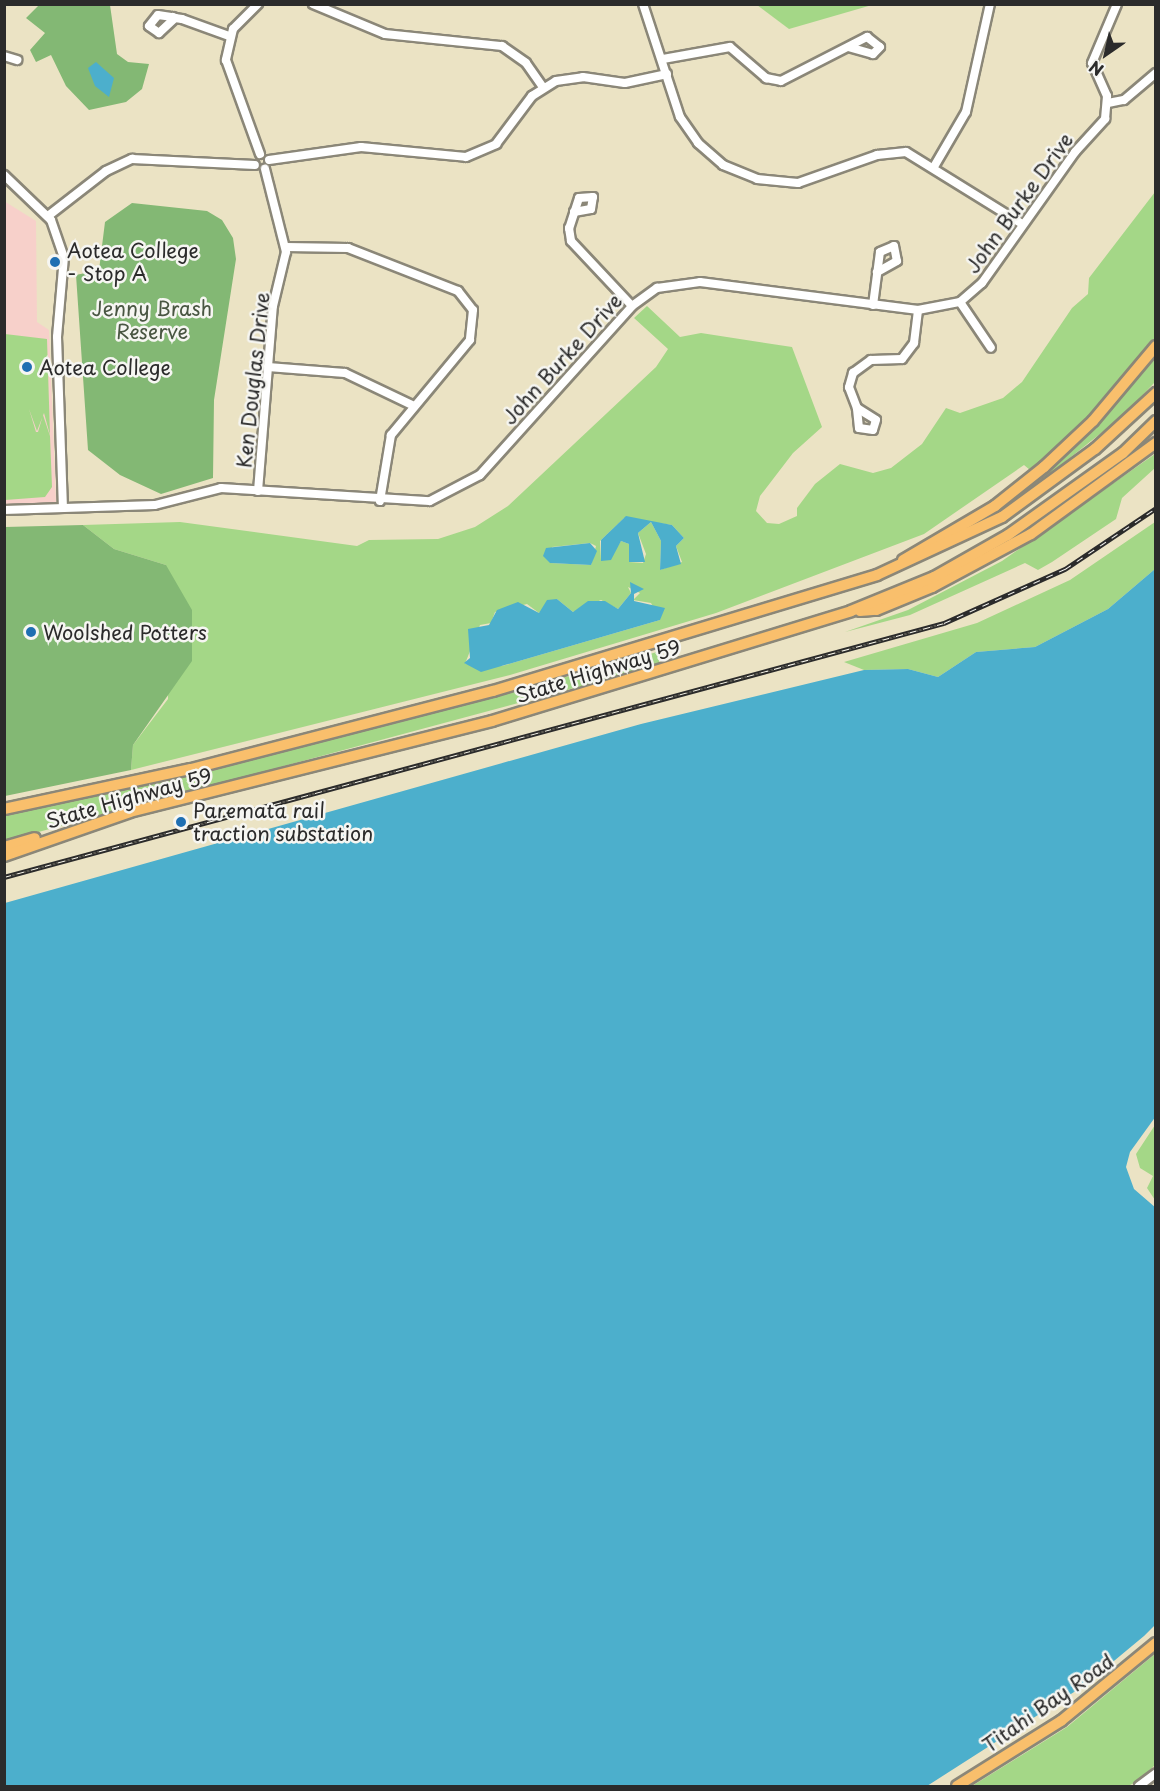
<!DOCTYPE html>
<style>
body{margin:0}
#map{position:relative;width:1160px;height:1791px;overflow:hidden;background:#ebe3c4;font-family:"Playpen Sans",sans-serif}
div>[style]{position:absolute}
.built>*{inset:0;background:#f7d0ca}
.green>*{inset:0;background:#a4d787}
.forest>*{inset:0;background:#83b874}
.water>*{inset:0;background:#4cafcc}
.roads{filter:drop-shadow(2px 0 #8b8778) drop-shadow(-2px 0 #8b8778) drop-shadow(0 2px #8b8778) drop-shadow(0 -2px #8b8778)}
.minor>*{height:8px;margin:-4px;padding:0 4px;transform-origin:4px;border-radius:4px;background:#fff}
.major>*{height:10px;margin:-5px;padding:0 5px;transform-origin:5px;border-radius:5px;background:#f9bf6c}
.rail>*{height:4.5px;margin-top:-2.25px;transform-origin:0;background:repeating-linear-gradient(90deg,#f6f6f2 0 7px,#2b2b2b 0 14px);box-sizing:border-box;border-block:2px solid #2b2b2b}
.dots>*{width:16px;height:16px;translate:-50% -50%;box-sizing:border-box;border:3px solid #f6f6f2;border-radius:50%}
span{translate:-50% -50%;white-space:nowrap;text-align:center;line-height:1.15;-webkit-text-stroke:5px #f6f6f2;paint-order:stroke}
.street-label{font-size:20px;color:#2b2b2b}
.poi-label{font-size:20px;color:#2b2b2b}
.left{translate:0 -50%;text-align:left}
.park-label{font-size:20px;color:#495642}
.frame{position:absolute;inset:0;border:6px solid #2b2b2b;pointer-events:none}
.north{position:absolute;left:1076px;top:24px;width:60px;height:60px;-webkit-text-stroke:4px #f6f6f2;paint-order:stroke;rotate:214deg;font-size:16px;font-weight:700;line-height:24px;text-align:center;color:#2b2b2b}
.north::after{content:'';display:block;margin:auto;width:21px;height:27px;background:#2b2b2b;clip-path:polygon(50% 0,100% 100%,50% 72%,0 100%)}
</style>
<div id="map">
<div class="built">
<div style="clip-path:polygon(4px 201px,36px 221px,37px 322px,49px 330px,56px 503px,5px 506px)"></div>
</div>
<div class="green">
<div style="clip-path:polygon(757px 5px,872px 5px,789px 29px)"></div>
<div style="clip-path:polygon(evenodd,1155px 192px,1155px 382px,1125px 414px,1042px 480px,1024px 465px,924px 534px,716px 613px,510px 675px,131px 770px,133px 745px,168px 699px,166px 565px,114px 549px,83px 525px,180px 522px,357px 546px,369px 540px,438px 539px,475px 527px,508px 506px,656px 367px,668px 349px,634px 318px,647px 306px,680px 337px,701px 333px,792px 347px,822px 427px,793px 453px,760px 496px,756px 511px,767px 523px,779px 524px,797px 516px,797px 508px,815px 484px,840px 464px,873px 473px,891px 468px,922px 444px,946px 408px,960px 413px,1003px 398px,1022px 382px,1072px 308px,1088px 294px,1089px 278px,1155px 192px,624px 518px,672px 525px,684px 538px,676px 546px,682px 562px,660px 570px,661px 541px,651px 522px,638px 533px,646px 554px,643px 563px,629px 562px,629px 544px,621px 541px,611px 556px,601px 560px,600px 541px,624px 518px,1155px 192px,590px 543px,596px 546px,591px 565px,550px 563px,552px 547px,590px 543px,1155px 192px,628px 587px,640px 593px,633px 600px,651px 603px,660px 620px,502px 666px,465px 664px,480px 625px,491px 623px,495px 612px,527px 604px,539px 613px,557px 599px,573px 612px,601px 600px,618px 609px,631px 593px,628px 587px)"></div>
<div style="clip-path:polygon(5px 334px,47px 339px,50px 435px,44px 413px,37px 431px,29px 409px,36px 432px,38px 432px,43px 415px,50px 436px,52px 487px,45px 497px,5px 500px)"></div>
<div style="clip-path:polygon(1155px 454px,1155px 468px,1122px 498px,1116px 519px,1052px 562px,1038px 570px,1025px 563px,910px 615px,845px 632px,908px 610px,1002px 561px)"></div>
<div style="clip-path:polygon(1155px 522px,1155px 569px,1108px 609px,1035px 647px,976px 652px,938px 677px,908px 669px,864px 670px,844px 662px,977px 623px,1070px 580px)"></div>
<div style="clip-path:polygon(657px 652px,660px 665px,5px 841px,5px 815px,397px 723px)"></div>
<div style="clip-path:polygon(1155px 1125px,1155px 1200px,1147px 1188px,1153px 1176px,1140px 1168px,1136px 1154px)"></div>
<div style="clip-path:polygon(1155px 1654px,1155px 1765px,1138px 1781px,1128px 1786px,972px 1786px,1067px 1727px)"></div>
</div>
<div class="forest">
<div style="clip-path:polygon(39px 5px,110px 5px,117px 54px,128px 62px,149px 64px,142px 89px,126px 102px,89px 110px,66px 86px,51px 55px,36px 62px,30px 50px,45px 33px,26px 18px)"></div>
<div style="clip-path:polygon(132px 203px,207px 211px,222px 220px,233px 238px,236px 259px,214px 400px,213px 478px,161px 494px,120px 475px,88px 450px,76px 275px,99px 270px,105px 222px)"></div>
<div style="clip-path:polygon(83px 525px,114px 549px,166px 565px,192px 610px,192px 661px,133px 745px,131px 770px,5px 796px,5px 527px)"></div>
</div>
<div class="water">
<div style="clip-path:polygon(96px 62px,114px 78px,109px 97px,95px 86px,88px 68px)"></div>
<div style="clip-path:polygon(626px 516px,672px 525px,684px 538px,676px 546px,681px 564px,660px 570px,661px 541px,651px 522px,638px 533px,645px 562px,629px 562px,629px 544px,621px 541px,611px 560px,601px 561px,601px 540px)"></div>
<div style="clip-path:polygon(590px 543px,597px 551px,591px 565px,550px 563px,543px 556px,546px 548px)"></div>
<div style="clip-path:polygon(1155px 569px,1156px 1116px,1130px 1152px,1126px 1167px,1134px 1189px,1156px 1208px,1156px 1624px,1144px 1636px,1085px 1685px,927px 1786px,5px 1786px,5px 903px,641px 724px,864px 670px,908px 669px,938px 677px,976px 652px,1035px 647px,1108px 609px)"></div>
<div style="clip-path:polygon(630px 582px,644px 589px,634px 594px,634px 601px,665px 608px,660px 620px,481px 672px,464px 663px,470px 658px,468px 629px,489px 625px,497px 610px,518px 602px,539px 613px,547px 600px,557px 599px,573px 612px,588px 601px,605px 601px,618px 609px,631px 593px)"></div>
</div>
<div class="roads">
<div class="minor">
<div style="left:258px;top:4px;width:35px;rotate:135deg"></div>
<div style="left:233px;top:29px;width:32px;rotate:103deg"></div>
<div style="left:226px;top:60px;width:100px;rotate:70.1deg"></div>
<div style="left:313px;top:4px;width:78px;rotate:22.6deg"></div>
<div style="left:385px;top:34px;width:118px;rotate:5.9deg"></div>
<div style="left:502px;top:46px;width:29px;rotate:35deg"></div>
<div style="left:526px;top:63px;width:29px;rotate:55deg"></div>
<div style="left:643px;top:4px;width:119px;rotate:71.9deg"></div>
<div style="left:680px;top:117px;width:32px;rotate:55deg"></div>
<div style="left:698px;top:143px;width:33px;rotate:41deg"></div>
<div style="left:723px;top:165px;width:37px;rotate:22deg"></div>
<div style="left:757px;top:179px;width:41px;rotate:5.6deg"></div>
<div style="left:798px;top:183px;width:84px;rotate:-19.5deg"></div>
<div style="left:877px;top:155px;width:29px;rotate:-6deg"></div>
<div style="left:906px;top:152px;width:137px;rotate:31.8deg"></div>
<div style="left:175px;top:18px;width:22px;rotate:137deg"></div>
<div style="left:159px;top:33px;width:12px;rotate:-145deg"></div>
<div style="left:149px;top:26px;width:14px;rotate:-51deg"></div>
<div style="left:158px;top:15px;width:15px;rotate:8deg"></div>
<div style="left:173px;top:17px;width:2px;rotate:27deg"></div>
<div style="left:175px;top:18px;width:7px;rotate:8deg"></div>
<div style="left:182px;top:19px;width:50px;rotate:19.9deg"></div>
<div style="left:4px;top:56px;width:14px;rotate:17deg"></div>
<div style="left:663px;top:59px;width:68px;rotate:-10.2deg"></div>
<div style="left:730px;top:47px;width:48px;rotate:40.7deg"></div>
<div style="left:766px;top:78px;width:15px;rotate:11deg"></div>
<div style="left:781px;top:81px;width:97px;rotate:-27.1deg"></div>
<div style="left:867px;top:37px;width:16px;rotate:38deg"></div>
<div style="left:880px;top:47px;width:10px;rotate:135deg"></div>
<div style="left:873px;top:54px;width:25px;rotate:-164deg"></div>
<div style="left:1108px;top:103px;width:16px;rotate:-11deg"></div>
<div style="left:1124px;top:100px;width:42px;rotate:-40.2deg"></div>
<div style="left:269px;top:160px;width:93px;rotate:-8deg"></div>
<div style="left:361px;top:147px;width:105px;rotate:5.4deg"></div>
<div style="left:466px;top:157px;width:33px;rotate:-23deg"></div>
<div style="left:496px;top:144px;width:60px;rotate:-53.1deg"></div>
<div style="left:532px;top:96px;width:28px;rotate:-32deg"></div>
<div style="left:556px;top:81px;width:27px;rotate:-8deg"></div>
<div style="left:583px;top:77px;width:42px;rotate:8.1deg"></div>
<div style="left:625px;top:83px;width:43px;rotate:-12.1deg"></div>
<div style="left:935px;top:165px;width:61px;rotate:-59.7deg"></div>
<div style="left:966px;top:112px;width:111px;rotate:-77.5deg"></div>
<div style="left:4px;top:175px;width:65px;rotate:43.8deg"></div>
<div style="left:51px;top:220px;width:39px;rotate:71deg"></div>
<div style="left:64px;top:257px;width:80px;rotate:95deg"></div>
<div style="left:57px;top:337px;width:171px;rotate:88deg"></div>
<div style="left:574px;top:212px;width:17px;rotate:-10deg"></div>
<div style="left:591px;top:209px;width:12px;rotate:-81deg"></div>
<div style="left:593px;top:197px;width:14px;rotate:176deg"></div>
<div style="left:579px;top:198px;width:32px;rotate:108deg"></div>
<div style="left:569px;top:228px;width:13px;rotate:81deg"></div>
<div style="left:571px;top:241px;width:89px;rotate:46.8deg"></div>
<div style="left:48px;top:216px;width:73px;rotate:-37.8deg"></div>
<div style="left:106px;top:171px;width:29px;rotate:-25deg"></div>
<div style="left:132px;top:159px;width:123px;rotate:2.8deg"></div>
<div style="left:286px;top:247px;width:62px;rotate:0.9deg"></div>
<div style="left:348px;top:248px;width:118px;rotate:21.4deg"></div>
<div style="left:458px;top:291px;width:24px;rotate:52deg"></div>
<div style="left:473px;top:310px;width:30px;rotate:96deg"></div>
<div style="left:470px;top:340px;width:124px;rotate:129.7deg"></div>
<div style="left:391px;top:435px;width:67px;rotate:99.5deg"></div>
<div style="left:960px;top:302px;width:55px;rotate:56deg"></div>
<div style="left:873px;top:305px;width:53px;rotate:-82.5deg"></div>
<div style="left:880px;top:252px;width:15px;rotate:-23deg"></div>
<div style="left:894px;top:246px;width:15px;rotate:79deg"></div>
<div style="left:897px;top:261px;width:23px;rotate:151deg"></div>
<div style="left:268px;top:367px;width:77px;rotate:4.5deg"></div>
<div style="left:345px;top:373px;width:74px;rotate:25.5deg"></div>
<div style="left:857px;top:408px;width:22px;rotate:-111deg"></div>
<div style="left:849px;top:387px;width:15px;rotate:-74deg"></div>
<div style="left:853px;top:373px;width:22px;rotate:-36deg"></div>
<div style="left:871px;top:360px;width:31px;rotate:-2deg"></div>
<div style="left:902px;top:359px;width:20px;rotate:-53deg"></div>
<div style="left:914px;top:343px;width:33px;rotate:-83deg"></div>
<div style="left:857px;top:408px;width:22px;rotate:32deg"></div>
<div style="left:876px;top:420px;width:10px;rotate:107deg"></div>
<div style="left:873px;top:430px;width:14px;rotate:-172deg"></div>
<div style="left:859px;top:428px;width:20px;rotate:-96deg"></div>
<div style="left:258px;top:491px;width:186px;rotate:-85.4deg"></div>
<div style="left:273px;top:306px;width:56px;rotate:-76.5deg"></div>
<div style="left:286px;top:252px;width:86px;rotate:-104.2deg"></div>
<div style="left:4px;top:510px;width:151px;rotate:-1.9deg"></div>
<div style="left:155px;top:505px;width:68px;rotate:-14.4deg"></div>
<div style="left:221px;top:488px;width:209px;rotate:3.6deg"></div>
<div style="left:430px;top:501px;width:56px;rotate:-27.5deg"></div>
<div style="left:480px;top:475px;width:227px;rotate:-48deg"></div>
<div style="left:632px;top:306px;width:31px;rotate:-36deg"></div>
<div style="left:657px;top:288px;width:43px;rotate:-7.9deg"></div>
<div style="left:700px;top:282px;width:220px;rotate:7.3deg"></div>
<div style="left:918px;top:310px;width:43px;rotate:-10.8deg"></div>
<div style="left:960px;top:302px;width:29px;rotate:-41deg"></div>
<div style="left:982px;top:283px;width:161px;rotate:-54.6deg"></div>
<div style="left:1075px;top:152px;width:45px;rotate:-47.7deg"></div>
<div style="left:1105px;top:119px;width:23px;rotate:-85deg"></div>
<div style="left:1107px;top:96px;width:36px;rotate:-114deg"></div>
<div style="left:1092px;top:63px;width:64px;rotate:-67deg"></div>
<div style="left:1139px;top:1786px;width:21px;rotate:-37deg"></div>
</div>
<div class="major">
<div style="left:903px;top:560px;width:107px;rotate:-30.4deg"></div>
<div style="left:995px;top:506px;width:63px;rotate:-38.5deg"></div>
<div style="left:1044px;top:467px;width:67px;rotate:-43.2deg"></div>
<div style="left:1093px;top:421px;width:98px;rotate:-50deg"></div>
<div style="left:860px;top:611px;width:16px;rotate:-4deg"></div>
<div style="left:876px;top:610px;width:61px;rotate:-22.3deg"></div>
<div style="left:932px;top:587px;width:112px;rotate:-28.2deg"></div>
<div style="left:1031px;top:534px;width:155px;rotate:-36.1deg"></div>
<div style="left:4px;top:809px;width:191px;rotate:-12.1deg"></div>
<div style="left:191px;top:769px;width:312px;rotate:-14.5deg"></div>
<div style="left:493px;top:691px;width:401px;rotate:-16.8deg"></div>
<div style="left:877px;top:575px;width:138px;rotate:-24.9deg"></div>
<div style="left:1002px;top:517px;width:115px;rotate:-36.2deg"></div>
<div style="left:1095px;top:449px;width:83px;rotate:-42.6deg"></div>
<div style="left:4px;top:847px;width:32px;rotate:-16deg"></div>
<div style="left:4px;top:856px;width:133px;rotate:-19.2deg"></div>
<div style="left:130px;top:812px;width:373px;rotate:-14.1deg"></div>
<div style="left:492px;top:721px;width:375px;rotate:-17deg"></div>
<div style="left:851px;top:611px;width:90px;rotate:-22.3deg"></div>
<div style="left:934px;top:577px;width:85px;rotate:-29.6deg"></div>
<div style="left:1008px;top:535px;width:141px;rotate:-35.5deg"></div>
<div style="left:1123px;top:453px;width:46px;rotate:-44.1deg"></div>
<div style="left:957px;top:1786px;width:123px;rotate:-32deg"></div>
<div style="left:1061px;top:1721px;width:123px;rotate:-39.4deg"></div>
</div>
</div>
<div class="rail">
<div style="left:4px;top:877px;width:974px;rotate:-15.12deg"></div>
<div style="left:944px;top:623px;width:133px;rotate:-24.1deg"></div>
<div style="left:1065px;top:569px;width:110px;rotate:-33.8deg"></div>
</div>
<div class="dots">
<div style="left:55px;top:262px;background:#1f6fb2"></div>
<div style="left:27px;top:367px;background:#1f6fb2"></div>
<div style="left:31px;top:632px;background:#1f6fb2"></div>
<div style="left:181px;top:822px;background:#1f6fb2"></div>
</div>
<div class="street-label">
<span style="left:1019px;top:203px;rotate:-54deg">John Burke Drive</span>
<span style="left:562px;top:359px;rotate:-48deg">John Burke Drive</span>
<span style="left:253px;top:380px;rotate:-84deg">Ken Douglas Drive</span>
<span style="left:598px;top:671px;rotate:-17deg">State Highway 59</span>
<span style="left:129px;top:798px;rotate:-16deg">State Highway 59</span>
<span style="left:1048px;top:1703px;rotate:-35deg">Titahi Bay Road</span>
</div>
<div class="poi-label">
<span class="left" style="left:67px;top:262px">Aotea College<br>- Stop A</span>
<span class="left" style="left:39px;top:367px">Aotea College</span>
<span class="left" style="left:43px;top:632px">Woolshed Potters</span>
<span class="left" style="left:193px;top:822px">Paremata rail<br>traction substation</span>
</div>
<div class="park-label">
<span style="left:152px;top:320px">Jenny Brash<br>Reserve</span>
</div>
<div class="frame"></div>
<div class="north">N</div>
</div>
